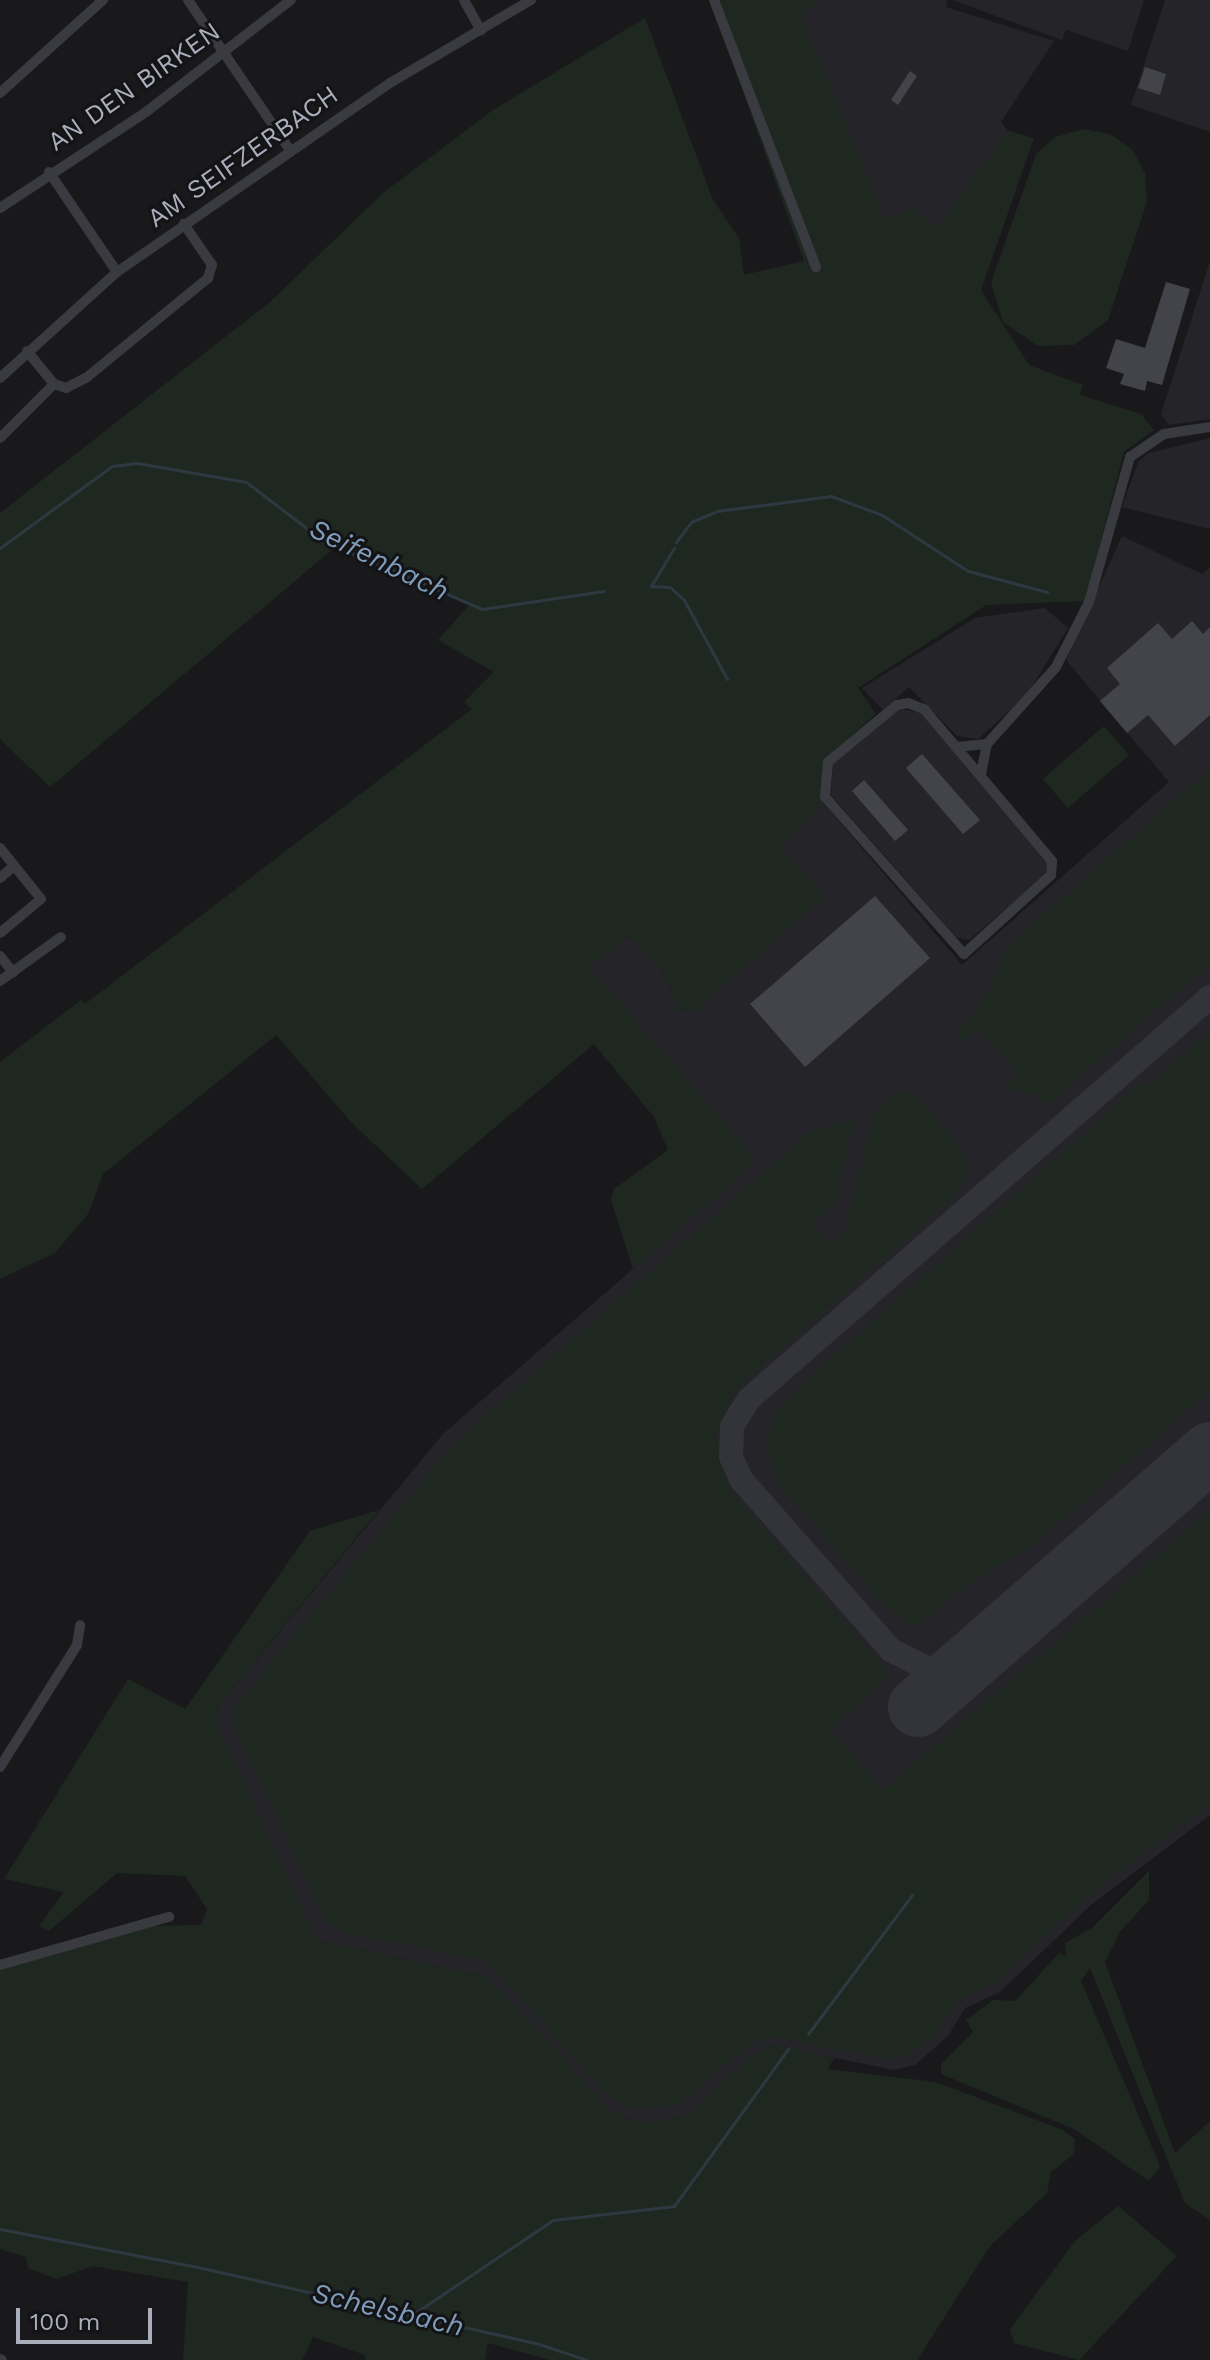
<!DOCTYPE html>
<style>
body{margin:0}
#map{position:relative;width:1210px;height:2360px;overflow:hidden;background:#19191c;font-family:"Work Sans",sans-serif}
div>[style]{position:absolute}
.built>*{inset:0;background:#252529}
.green>*{inset:0;background:#1e2820}
.stream>*{height:3px;margin:-1.5px;padding:0 1.5px;transform-origin:1.5px;border-radius:1.5px;background:#2e3841}
.taxiway>*{height:24px;margin:-12px;padding:0 12px;transform-origin:12px;border-radius:12px;background:#333439}
.runway>*{height:60px;margin:-30px;padding:0 30px;transform-origin:30px;border-radius:30px;background:#333439}
.building>*{inset:0;background:#434449}
.minor>*{height:10px;margin:-5px;padding:0 5px;transform-origin:5px;border-radius:5px;background:#3a3b41}
span{translate:-50% -50%;white-space:nowrap;text-align:center;line-height:1.15;-webkit-text-stroke:6px #141417;paint-order:stroke}
.street-label{font-size:26px;color:#abafbc}
.water-label{font-size:28px;color:#7f9cba;font-style:italic}
.scale{position:absolute;left:16px;top:2308px;width:136px;height:36px;box-sizing:border-box;border:4px solid #abafbc;border-top:0;padding-left:10px;font-size:24px;line-height:28px;white-space:nowrap;color:#abafbc;-webkit-text-stroke:6px #141417;paint-order:stroke}
</style>
<div id="map">
<div class="built">
<div style="clip-path:polygon(818px 0,947px 0,946px 7px,1054px 41px,1001px 122px,1007px 130px,939px 228px,885px 220px,799px 14px)"></div>
<div style="clip-path:polygon(952px 0,1144px 0,1128px 51px,1066px 30px,1062px 40px)"></div>
<div style="clip-path:polygon(1165px 0,1210px 0,1210px 132px,1131px 105px)"></div>
<div style="clip-path:polygon(1210px 261px,1210px 419px,1169px 425px,1161px 414px)"></div>
<div style="clip-path:polygon(1210px 438px,1210px 529px,1122px 507px,1138px 462px,1149px 453px)"></div>
<div style="clip-path:polygon(1122px 536px,1202px 574px,1210px 568px,1210px 1815px,1091px 1905px,1000px 1992px,965px 2008px,948px 2036px,915px 2065px,894px 2070px,773px 2045px,757px 2052px,688px 2114px,657px 2123px,635px 2121px,612px 2112px,488px 1977px,316px 1940px,216px 1724px,219px 1705px,443px 1434px,757px 1161px,588px 967px,629px 936px,661px 970px,680px 1012px,694px 1011px,780px 845px,820px 799px,962px 965px,1169px 782px,1066px 660px)"></div>
<div style="clip-path:polygon(1045px 608px,1068px 628px,1026px 696px,978px 739px,957px 736px,909px 687px,883px 710px,862px 688px,975px 618px)"></div>
<div style="clip-path:polygon(899px 709px,923px 713px,1048px 860px,1044px 877px,969px 940px,956px 937px,831px 795px,833px 763px)"></div>
</div>
<div class="green">
<div style="clip-path:polygon(710px 0,819px 0,800px 14px,885px 219px,911px 209px,939px 227px,1007px 130px,1034px 138px,981px 290px,1029px 365px,1083px 385px,1080px 395px,1141px 414px,1154px 430px,1124px 452px,1085px 601px,986px 605px,858px 688px,876px 714px,825px 759px,819px 807px,780px 845px,824px 897px,694px 1011px,680px 1012px,661px 970px,629px 936px,589px 967px,757px 1161px,633px 1269px,611px 1200px,614px 1189px,668px 1150px,654px 1117px,594px 1044px,422px 1189px,353px 1124px,276px 1035px,103px 1174px,88px 1214px,55px 1253px,0 1279px,0 1062px,81px 1000px,85px 1004px,472px 709px,464px 702px,494px 672px,438px 640px,471px 603px,333px 549px,50px 787px,0 739px,0 513px,270px 302px,383px 193px,493px 110px,645px 18px,713px 200px,739px 238px,744px 275px,804px 261px)"></div>
<div style="clip-path:polygon(1084px 129px,1110px 134px,1132px 149px,1145px 173px,1147px 202px,1108px 320px,1074px 345px,1038px 346px,1003px 322px,991px 283px,1036px 154px,1055px 137px)"></div>
<div style="clip-path:polygon(1104px 726px,1129px 755px,1068px 808px,1043px 779px)"></div>
<div style="clip-path:polygon(1210px 769px,1210px 963px,1046px 1106px,1037px 1095px,1007px 1088px,1018px 1074px,980px 1029px,964px 1042px,957px 1033px,987px 995px,1007px 946px)"></div>
<div style="clip-path:polygon(1210px 1032px,1210px 1391px,1036px 1543px,953px 1594px,913px 1629px,881px 1602px,778px 1483px,767px 1447px,774px 1417px,800px 1386px,1142px 1082px,1148px 1087px)"></div>
<div style="clip-path:polygon(900px 1091px,913px 1093px,960px 1147px,967px 1170px,960px 1191px,735px 1389px,716px 1435px,730px 1491px,890px 1675px,830px 1729px,883px 1790px,1210px 1511px,1210px 1803px,1097px 1888px,999px 1979px,956px 2003px,936px 2033px,910px 2055px,892px 2059px,769px 2037px,745px 2048px,679px 2104px,633px 2109px,606px 2094px,487px 1961px,346px 1933px,326px 1921px,236px 1731px,236px 1705px,455px 1443px,809px 1133px,854px 1118px,835px 1205px,811px 1225px,829px 1245px,853px 1224px,848px 1217px,874px 1115px)"></div>
<div style="clip-path:polygon(379px 1510px,219px 1705px,217px 1724px,316px 1940px,488px 1977px,612px 2112px,635px 2121px,657px 2123px,688px 2114px,757px 2052px,773px 2045px,835px 2057px,827px 2069px,936px 2082px,1063px 2130px,1075px 2139px,1074px 2154px,1051px 2172px,1047px 2193px,990px 2246px,917px 2360px,551px 2360px,488px 2343px,485px 2360px,365px 2360px,365px 2355px,313px 2337px,302px 2360px,183px 2360px,188px 2282px,93px 2266px,56px 2279px,28px 2268px,26px 2257px,0 2249px,0 1968px,149px 1926px,201px 1925px,207px 1909px,185px 1876px,117px 1873px,49px 1931px,39px 1926px,64px 1892px,4px 1879px,128px 1679px,185px 1709px,310px 1531px)"></div>
<div style="clip-path:polygon(1149px 1871px,1149px 1900px,1120px 1932px,1105px 1962px,1175px 2153px,1210px 2121px,1210px 2220px,1185px 2203px,1090px 1968px,1081px 1981px,1160px 2166px,1149px 2181px,1074px 2129px,941px 2074px,941px 2064px,973px 2032px,966px 2020px,993px 2000px,1015px 2001px,1059px 1953px,1066px 1957px,1065px 1943px,1092px 1928px)"></div>
<div style="clip-path:polygon(1118px 2206px,1177px 2256px,1079px 2360px,1014px 2343px,1010px 2329px,1075px 2241px)"></div>
</div>
<div class="stream">
<div style="left:676px;top:542px;width:25px;rotate:-53deg"></div>
<div style="left:691px;top:522px;width:28px;rotate:-23deg"></div>
<div style="left:717px;top:511px;width:115px;rotate:-7.5deg"></div>
<div style="left:831px;top:496px;width:54px;rotate:20.4deg"></div>
<div style="left:882px;top:515px;width:103px;rotate:33.1deg"></div>
<div style="left:968px;top:571px;width:82px;rotate:14.9deg"></div>
<div style="left:0;top:548px;width:139px;rotate:-36.2deg"></div>
<div style="left:112px;top:466px;width:25px;rotate:-7deg"></div>
<div style="left:137px;top:463px;width:111px;rotate:9.9deg"></div>
<div style="left:246px;top:482px;width:96px;rotate:37.3deg"></div>
<div style="left:322px;top:540px;width:174px;rotate:23.3deg"></div>
<div style="left:482px;top:609px;width:123px;rotate:-8.4deg"></div>
<div style="left:674px;top:548px;width:44px;rotate:121.2deg"></div>
<div style="left:651px;top:586px;width:19px;rotate:3deg"></div>
<div style="left:670px;top:587px;width:19px;rotate:43deg"></div>
<div style="left:684px;top:600px;width:90px;rotate:61.4deg"></div>
<div style="left:808px;top:2034px;width:174px;rotate:-53.2deg"></div>
<div style="left:0;top:2229px;width:197px;rotate:10.9deg"></div>
<div style="left:193px;top:2266px;width:355px;rotate:12.7deg"></div>
<div style="left:539px;top:2344px;width:51px;rotate:18.4deg"></div>
<div style="left:412px;top:2315px;width:170px;rotate:-34deg"></div>
<div style="left:553px;top:2220px;width:122px;rotate:-6.6deg"></div>
<div style="left:674px;top:2206px;width:195px;rotate:-54deg"></div>
</div>
<div class="taxiway">
<div style="left:975px;top:1657px;width:47px;rotate:163.9deg"></div>
<div style="left:930px;top:1670px;width:44px;rotate:-152.9deg"></div>
<div style="left:891px;top:1650px;width:227px;rotate:-131.3deg"></div>
<div style="left:741px;top:1479px;width:24px;rotate:-114deg"></div>
<div style="left:731px;top:1457px;width:31px;rotate:-88deg"></div>
<div style="left:732px;top:1426px;width:32px;rotate:-58deg"></div>
<div style="left:749px;top:1399px;width:612px;rotate:-41.09deg"></div>
</div>
<div class="runway">
<div style="left:918px;top:1707px;width:388px;rotate:-41.1deg"></div>
</div>
<div class="building">
<div style="clip-path:polygon(1145px 67px,1166px 74px,1160px 95px,1138px 88px)"></div>
<div style="clip-path:polygon(910px 71px,917px 76px,898px 105px,891px 100px)"></div>
<div style="clip-path:polygon(1166px 282px,1190px 289px,1162px 385px,1147px 381px,1145px 391px,1120px 384px,1124px 374px,1106px 368px,1116px 339px,1145px 348px)"></div>
<div style="clip-path:polygon(1192px 621px,1203px 634px,1210px 627px,1210px 715px,1175px 746px,1148px 715px,1127px 733px,1100px 701px,1120px 684px,1107px 668px,1158px 623px,1172px 639px)"></div>
<div style="clip-path:polygon(922px 754px,980px 820px,963px 834px,906px 768px)"></div>
<div style="clip-path:polygon(864px 780px,908px 830px,895px 841px,852px 791px)"></div>
<div style="clip-path:polygon(875px 896px,930px 958px,805px 1067px,750px 1004px)"></div>
</div>
<div class="minor">
<div style="left:188px;top:0;width:181px;rotate:55.8deg"></div>
<div style="left:464px;top:0;width:35px;rotate:61deg"></div>
<div style="left:714px;top:0;width:286px;rotate:69.1deg"></div>
<div style="left:0;top:93px;width:139px;rotate:-42.1deg"></div>
<div style="left:49px;top:172px;width:121px;rotate:55.8deg"></div>
<div style="left:0;top:208px;width:175px;rotate:-33.3deg"></div>
<div style="left:146px;top:112px;width:183px;rotate:-37.7deg"></div>
<div style="left:27px;top:351px;width:43px;rotate:50.7deg"></div>
<div style="left:54px;top:384px;width:13px;rotate:18deg"></div>
<div style="left:66px;top:388px;width:22px;rotate:-27deg"></div>
<div style="left:86px;top:378px;width:158px;rotate:-39.3deg"></div>
<div style="left:208px;top:278px;width:14px;rotate:-73deg"></div>
<div style="left:212px;top:265px;width:50px;rotate:-124.3deg"></div>
<div style="left:0;top:378px;width:158px;rotate:-42.2deg"></div>
<div style="left:117px;top:272px;width:332px;rotate:-34.7deg"></div>
<div style="left:390px;top:83px;width:164px;rotate:-30.5deg"></div>
<div style="left:0;top:438px;width:76px;rotate:-45deg"></div>
<div style="left:908px;top:703px;width:17px;rotate:21deg"></div>
<div style="left:924px;top:709px;width:199px;rotate:49.9deg"></div>
<div style="left:1052px;top:861px;width:14px;rotate:94deg"></div>
<div style="left:1051px;top:875px;width:118px;rotate:137.8deg"></div>
<div style="left:964px;top:954px;width:210px;rotate:-131.5deg"></div>
<div style="left:825px;top:797px;width:35px;rotate:-85deg"></div>
<div style="left:828px;top:762px;width:89px;rotate:-39.6deg"></div>
<div style="left:897px;top:705px;width:11px;rotate:-10deg"></div>
<div style="left:957px;top:747px;width:30px;rotate:-6deg"></div>
<div style="left:987px;top:744px;width:103px;rotate:-48.1deg"></div>
<div style="left:1056px;top:667px;width:73px;rotate:-63.1deg"></div>
<div style="left:1089px;top:602px;width:151px;rotate:-74.2deg"></div>
<div style="left:1130px;top:457px;width:41px;rotate:-34.1deg"></div>
<div style="left:1164px;top:434px;width:47px;rotate:-8.7deg"></div>
<div style="left:981px;top:774px;width:31px;rotate:-79deg"></div>
<div style="left:0;top:848px;width:65px;rotate:51.2deg"></div>
<div style="left:41px;top:899px;width:53px;rotate:140.3deg"></div>
<div style="left:0;top:878px;width:18px;rotate:-41deg"></div>
<div style="left:0;top:956px;width:21px;rotate:51deg"></div>
<div style="left:0;top:981px;width:75px;rotate:-35.8deg"></div>
<div style="left:0;top:1767px;width:144px;rotate:-57.7deg"></div>
<div style="left:77px;top:1645px;width:20px;rotate:-81deg"></div>
<div style="left:0;top:1965px;width:176px;rotate:-15.9deg"></div>
<div style="left:0;top:2359px;width:2px;rotate:27deg"></div>
</div>
<div class="street-label">
<span style="left:134px;top:87px;rotate:-35deg">AN DEN BIRKEN</span>
<span style="left:243px;top:157px;rotate:-35deg">AM SEIFZERBACH</span>
</div>
<div class="water-label">
<span style="left:379px;top:560px;rotate:26deg">Seifenbach</span>
<span style="left:388px;top:2310px;rotate:13deg">Schelsbach</span>
</div>
<div class="scale">100 m</div>
</div>
